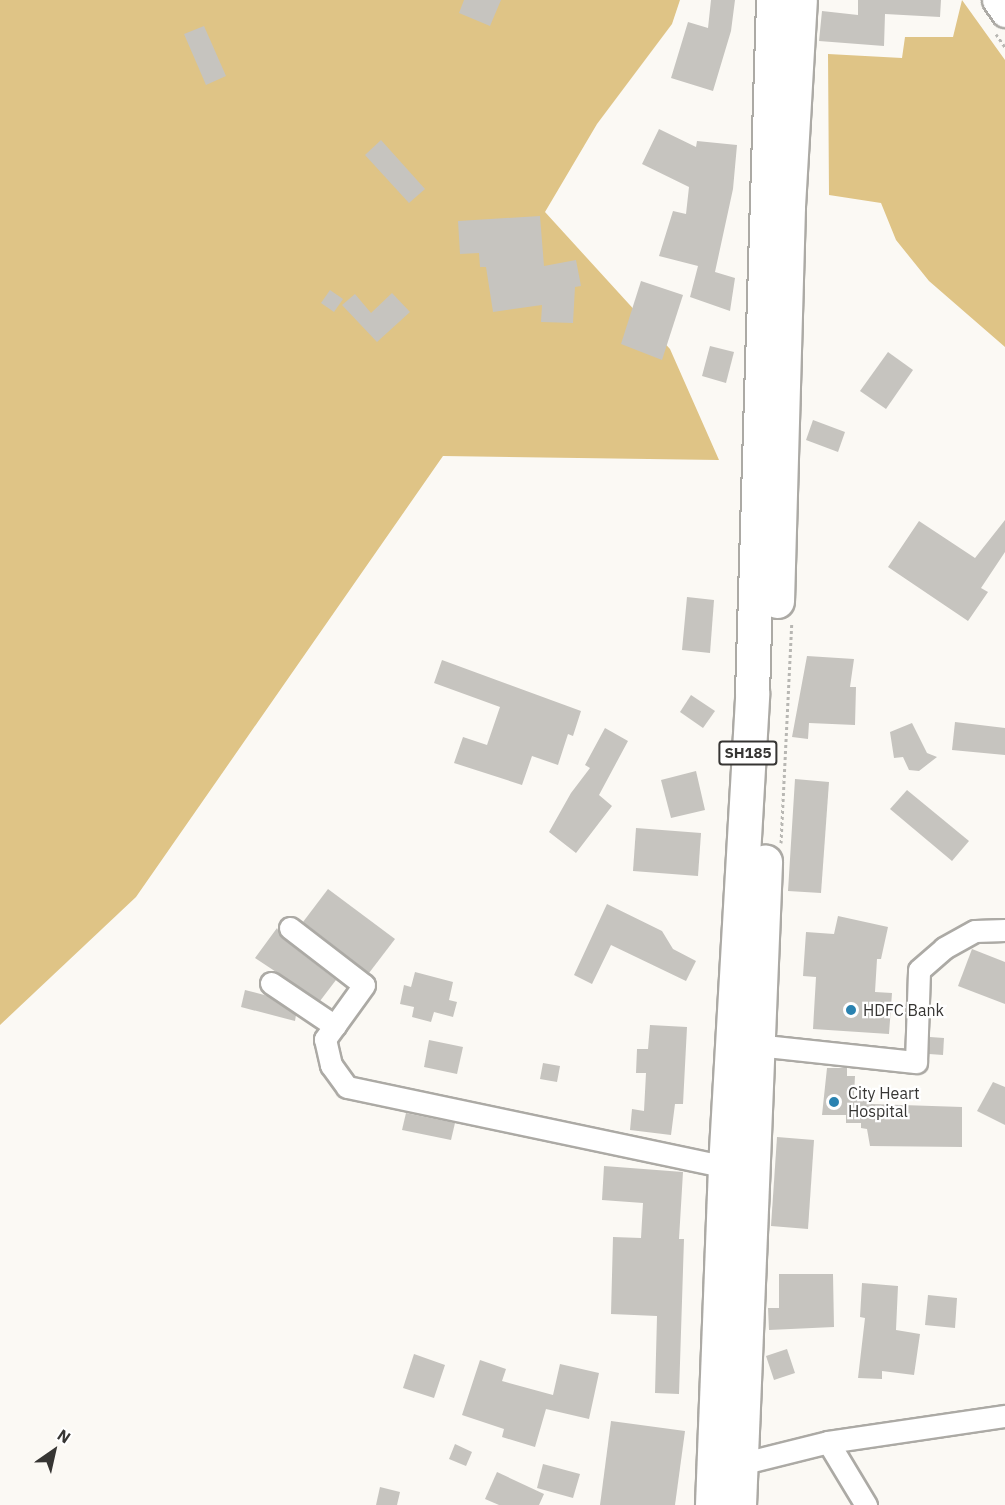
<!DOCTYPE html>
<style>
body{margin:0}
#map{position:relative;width:1005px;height:1505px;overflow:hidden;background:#fbf9f4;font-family:"IBM Plex Sans",sans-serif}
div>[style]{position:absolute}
.green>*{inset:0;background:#dfc486}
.building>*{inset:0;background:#c6c4bf}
.path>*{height:3px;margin-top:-1.5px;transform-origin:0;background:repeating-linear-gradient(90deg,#b8b7b3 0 3px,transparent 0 6px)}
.roads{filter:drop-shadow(2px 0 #acaaa5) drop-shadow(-2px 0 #acaaa5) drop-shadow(0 2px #acaaa5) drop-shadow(0 -2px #acaaa5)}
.minor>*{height:21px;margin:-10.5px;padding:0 10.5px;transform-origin:10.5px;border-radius:10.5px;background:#fff}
.tertiary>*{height:27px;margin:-13.5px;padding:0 13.5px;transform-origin:13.5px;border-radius:13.5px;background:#fff}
.primary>*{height:33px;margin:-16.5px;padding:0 16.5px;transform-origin:16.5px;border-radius:16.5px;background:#fff}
.dots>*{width:16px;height:16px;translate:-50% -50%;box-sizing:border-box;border:3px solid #fff;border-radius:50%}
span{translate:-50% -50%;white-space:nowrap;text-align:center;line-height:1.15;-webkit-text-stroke:4.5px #fff;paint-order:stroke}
.shield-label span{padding:2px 4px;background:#fff;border:2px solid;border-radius:4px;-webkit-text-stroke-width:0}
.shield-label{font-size:15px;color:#363533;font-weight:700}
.poi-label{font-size:16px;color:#363533}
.left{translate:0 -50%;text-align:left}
.north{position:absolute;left:24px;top:1421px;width:60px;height:60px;-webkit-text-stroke:4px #fff;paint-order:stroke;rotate:34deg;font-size:16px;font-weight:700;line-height:24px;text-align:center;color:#363533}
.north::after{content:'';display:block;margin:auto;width:21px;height:27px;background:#363533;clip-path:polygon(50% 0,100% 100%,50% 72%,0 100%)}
</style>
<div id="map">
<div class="green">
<div style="clip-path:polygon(0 0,680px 0,672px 24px,597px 124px,545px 212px,670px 349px,719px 460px,443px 456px,136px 897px,0 1025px)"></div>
<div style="clip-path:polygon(962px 0,1005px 60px,1005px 347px,929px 281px,896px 240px,881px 203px,829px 195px,828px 54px,902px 58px,905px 37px,953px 37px)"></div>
</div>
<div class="building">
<div style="clip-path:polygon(464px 0,501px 0,490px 26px,459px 13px)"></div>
<div style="clip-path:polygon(711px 0,735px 0,731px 31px,713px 91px,671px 78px,688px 22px,708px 28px)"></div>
<div style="clip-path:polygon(858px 0,941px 0,940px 17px,885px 14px,884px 46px,819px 41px,822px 11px,858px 15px)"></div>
<div style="clip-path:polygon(204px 26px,226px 76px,206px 85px,184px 34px)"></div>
<div style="clip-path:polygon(659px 129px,696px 147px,697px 141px,737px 145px,733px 189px,715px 272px,735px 278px,730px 311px,690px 297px,698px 266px,659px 256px,673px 211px,686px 214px,689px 187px,642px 164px)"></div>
<div style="clip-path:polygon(381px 140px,425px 189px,409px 203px,365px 155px)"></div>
<div style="clip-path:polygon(540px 216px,544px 266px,576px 260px,581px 286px,575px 287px,573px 323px,541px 322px,542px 305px,493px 312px,486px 267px,480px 267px,479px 253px,460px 254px,458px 221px)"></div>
<div style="clip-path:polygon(641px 281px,683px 295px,662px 360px,621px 344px)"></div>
<div style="clip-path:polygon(330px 290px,343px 299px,334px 312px,321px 303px)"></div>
<div style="clip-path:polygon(392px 293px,410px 312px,377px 342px,342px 305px,355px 294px,371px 313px)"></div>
<div style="clip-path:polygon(710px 346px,734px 352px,726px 383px,702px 376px)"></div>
<div style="clip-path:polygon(888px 352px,913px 370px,886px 409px,860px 391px)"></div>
<div style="clip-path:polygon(813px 420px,845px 432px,838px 452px,806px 440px)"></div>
<div style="clip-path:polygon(1005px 520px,1005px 552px,981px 588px,988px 592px,968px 621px,888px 567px,919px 521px,975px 558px)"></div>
<div style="clip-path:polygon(687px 597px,714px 600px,710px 653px,682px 650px)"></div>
<div style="clip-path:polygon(807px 656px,854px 659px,850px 687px,856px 687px,855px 725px,809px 723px,808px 739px,792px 737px)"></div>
<div style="clip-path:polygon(442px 660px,581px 711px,573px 736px,568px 734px,558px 765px,532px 756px,522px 785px,454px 763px,463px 737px,487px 745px,500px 707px,434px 683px)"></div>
<div style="clip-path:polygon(691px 695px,715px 711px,703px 728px,680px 712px)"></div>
<div style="clip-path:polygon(955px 722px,1005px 728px,1005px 755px,952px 750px)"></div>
<div style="clip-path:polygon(912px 723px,927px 753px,937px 757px,919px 771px,909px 770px,903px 757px,894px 758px,890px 732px)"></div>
<div style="clip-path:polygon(605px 728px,628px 741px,599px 795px,612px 806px,576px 853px,549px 832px,571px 793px,590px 768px,585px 765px)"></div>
<div style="clip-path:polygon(696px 771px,705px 810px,671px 818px,661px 780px)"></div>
<div style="clip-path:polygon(795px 779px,829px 782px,821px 893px,788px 891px)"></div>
<div style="clip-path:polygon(907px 790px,969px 841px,952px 861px,890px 809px)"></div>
<div style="clip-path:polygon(636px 828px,701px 833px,698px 876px,633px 871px)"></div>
<div style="clip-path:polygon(328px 889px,395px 939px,369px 973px,303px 922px)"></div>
<div style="clip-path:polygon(607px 904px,662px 931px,673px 949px,696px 961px,686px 981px,611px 945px,592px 984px,574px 975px)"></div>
<div style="clip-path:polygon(838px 916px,888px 927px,881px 959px,877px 959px,875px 992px,892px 993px,889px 1034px,813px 1029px,816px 977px,803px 976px,806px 932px,834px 934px)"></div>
<div style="clip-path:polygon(277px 928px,282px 938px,336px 980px,320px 1001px,255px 958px)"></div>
<div style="clip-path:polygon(972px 949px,1005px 962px,1005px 1004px,958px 986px)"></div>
<div style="clip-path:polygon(415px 972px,453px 982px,449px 1000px,457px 1002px,453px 1017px,434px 1012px,431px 1022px,412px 1017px,414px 1007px,400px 1004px,404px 985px,411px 987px)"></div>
<div style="clip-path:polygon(245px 990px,268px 996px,296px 1015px,295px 1021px,241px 1007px)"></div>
<div style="clip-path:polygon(650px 1025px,687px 1027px,683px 1104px,675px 1104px,671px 1135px,630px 1130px,632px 1109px,644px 1111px,646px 1073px,636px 1073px,637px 1049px,648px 1049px)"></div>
<div style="clip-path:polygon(930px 1037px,944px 1038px,943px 1055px,929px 1054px)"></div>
<div style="clip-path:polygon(429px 1040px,463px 1047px,457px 1074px,424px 1067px)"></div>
<div style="clip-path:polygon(543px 1063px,560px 1066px,557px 1082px,540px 1079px)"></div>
<div style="clip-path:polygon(827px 1068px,847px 1068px,847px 1076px,855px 1076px,854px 1095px,871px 1095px,872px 1104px,962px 1107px,962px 1147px,870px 1146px,867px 1129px,861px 1128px,861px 1123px,846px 1123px,846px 1115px,822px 1115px)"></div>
<div style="clip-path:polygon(993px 1082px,1005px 1087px,1005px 1125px,977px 1111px)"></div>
<div style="clip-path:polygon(406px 1113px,455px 1123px,451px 1140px,402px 1130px)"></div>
<div style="clip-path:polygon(777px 1137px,814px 1140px,808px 1229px,771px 1226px)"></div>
<div style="clip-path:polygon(604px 1166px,683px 1172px,679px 1239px,684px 1239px,679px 1394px,655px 1393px,657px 1316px,611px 1314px,613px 1237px,641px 1238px,643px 1203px,602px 1200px)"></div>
<div style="clip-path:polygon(779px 1274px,833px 1274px,834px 1327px,769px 1330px,768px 1308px,779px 1308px)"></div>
<div style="clip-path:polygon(862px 1283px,898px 1286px,896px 1330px,920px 1334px,914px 1375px,882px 1371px,882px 1379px,858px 1378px,865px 1318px,860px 1317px)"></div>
<div style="clip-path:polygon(928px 1295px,957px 1298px,955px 1328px,925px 1325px)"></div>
<div style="clip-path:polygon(787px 1349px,795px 1373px,774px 1380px,766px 1356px)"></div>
<div style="clip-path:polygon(414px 1354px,445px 1365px,434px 1398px,403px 1388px)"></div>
<div style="clip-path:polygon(480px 1360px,506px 1369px,502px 1381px,553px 1395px,560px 1364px,599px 1373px,589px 1419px,546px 1409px,535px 1447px,502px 1437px,504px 1429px,462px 1415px)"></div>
<div style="clip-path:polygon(611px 1421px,685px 1431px,675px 1505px,600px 1505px)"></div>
<div style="clip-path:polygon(455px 1444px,472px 1452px,466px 1466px,449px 1459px)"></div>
<div style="clip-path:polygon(543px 1464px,580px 1474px,573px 1498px,537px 1488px)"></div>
<div style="clip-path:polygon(497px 1472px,544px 1494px,539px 1505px,499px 1505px,485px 1499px)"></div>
<div style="clip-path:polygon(380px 1487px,400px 1492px,397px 1505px,376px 1505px)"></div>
</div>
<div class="path">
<div style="left:996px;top:34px;width:16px;rotate:55deg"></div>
<div style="left:781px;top:843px;width:221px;rotate:-87.2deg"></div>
</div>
<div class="roads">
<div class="minor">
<div style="left:290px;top:928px;width:93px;rotate:37.6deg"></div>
<div style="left:364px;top:985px;width:67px;rotate:125.8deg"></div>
<div style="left:325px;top:1039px;width:27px;rotate:77deg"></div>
<div style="left:331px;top:1065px;width:27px;rotate:54deg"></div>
<div style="left:347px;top:1087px;width:386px;rotate:11.9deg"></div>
<div style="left:271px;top:983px;width:77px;rotate:33.9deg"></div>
<div style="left:756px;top:1045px;width:161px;rotate:6.1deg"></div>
<div style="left:916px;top:1062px;width:92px;rotate:-88.1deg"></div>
<div style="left:919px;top:970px;width:33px;rotate:-41deg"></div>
<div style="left:944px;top:948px;width:35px;rotate:-29deg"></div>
<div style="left:975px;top:931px;width:30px;rotate:-2deg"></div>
<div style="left:828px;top:1442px;width:74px;rotate:58.9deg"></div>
<div style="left:740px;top:1464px;width:91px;rotate:-14deg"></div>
<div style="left:828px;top:1442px;width:179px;rotate:-8.4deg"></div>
</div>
<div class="tertiary">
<div style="left:996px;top:0;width:16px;rotate:55deg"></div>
</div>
<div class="primary">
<div style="left:777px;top:601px;width:395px;rotate:-88.4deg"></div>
<div style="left:788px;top:206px;width:206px;rotate:-86.7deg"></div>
<div style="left:712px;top:1505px;width:338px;rotate:-87.8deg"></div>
<div style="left:725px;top:1167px;width:475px;rotate:-86.7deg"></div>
<div style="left:752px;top:693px;width:693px;rotate:-88.26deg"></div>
<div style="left:739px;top:1505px;width:644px;rotate:-87.68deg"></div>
</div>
</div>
<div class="dots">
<div style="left:851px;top:1010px;background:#2a82b0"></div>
<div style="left:834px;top:1102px;background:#2a82b0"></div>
</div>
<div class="shield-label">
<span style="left:748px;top:753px">SH185</span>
</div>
<div class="poi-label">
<span class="left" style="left:863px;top:1010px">HDFC Bank</span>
<span class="left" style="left:848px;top:1102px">City Heart<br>Hospital</span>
</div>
<div class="north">N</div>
</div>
